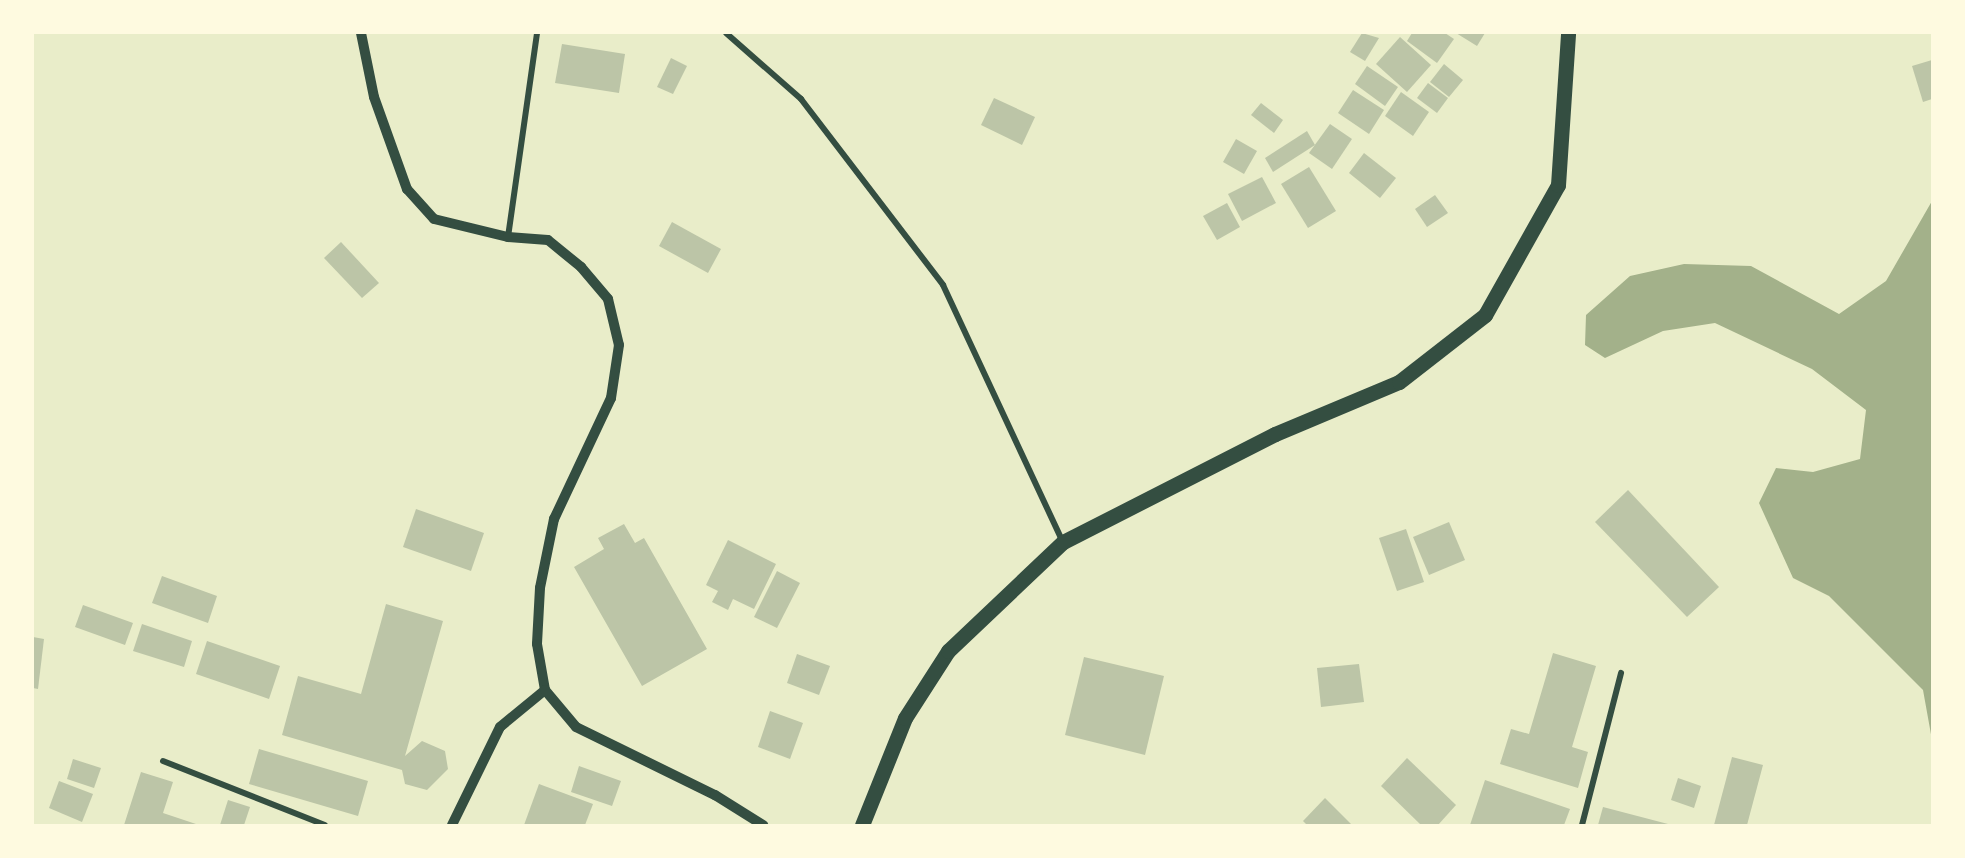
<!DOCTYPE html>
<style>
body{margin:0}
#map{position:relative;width:1965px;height:858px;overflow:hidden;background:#e9edc9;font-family:Poppins,sans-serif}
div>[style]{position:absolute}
.water>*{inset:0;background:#a3b18a}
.building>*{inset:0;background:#bcc5a7}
.minor>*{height:6px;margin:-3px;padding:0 3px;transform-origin:3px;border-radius:3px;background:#344e41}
.tertiary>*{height:10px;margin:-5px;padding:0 5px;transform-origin:5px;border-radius:5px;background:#344e41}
.primary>*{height:15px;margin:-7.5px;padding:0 7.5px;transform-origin:7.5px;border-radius:7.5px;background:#344e41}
span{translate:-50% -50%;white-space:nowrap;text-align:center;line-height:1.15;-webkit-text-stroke:4.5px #fefae0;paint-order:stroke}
.frame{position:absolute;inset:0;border:34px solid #fefae0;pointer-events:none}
</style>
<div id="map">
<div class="water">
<div style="clip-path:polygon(1932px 201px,1932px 740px,1923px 690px,1829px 596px,1793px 578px,1759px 503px,1776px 468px,1813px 472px,1860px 459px,1866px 410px,1812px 369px,1715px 323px,1663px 331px,1605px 358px,1585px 345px,1586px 315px,1630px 276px,1684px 264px,1751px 266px,1839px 314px,1886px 281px)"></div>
</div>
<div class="building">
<div style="clip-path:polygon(1362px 33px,1379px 38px,1365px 61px,1350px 52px)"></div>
<div style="clip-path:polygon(1412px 33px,1445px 33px,1454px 39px,1437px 63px,1407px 41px)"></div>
<div style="clip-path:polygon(1456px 33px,1485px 33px,1477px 46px)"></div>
<div style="clip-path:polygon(1400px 37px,1431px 65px,1407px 92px,1376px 64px)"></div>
<div style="clip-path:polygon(562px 44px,625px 54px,619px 93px,555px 83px)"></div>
<div style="clip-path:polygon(671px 58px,687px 66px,673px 94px,657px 87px)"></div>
<div style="clip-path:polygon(1932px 60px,1932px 99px,1923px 102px,1912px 66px)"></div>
<div style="clip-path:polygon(1444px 64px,1463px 80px,1449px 97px,1430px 82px)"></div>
<div style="clip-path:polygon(1367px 66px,1398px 87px,1385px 106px,1355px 84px)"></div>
<div style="clip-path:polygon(1428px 83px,1448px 98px,1437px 113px,1417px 98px)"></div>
<div style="clip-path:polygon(1353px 90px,1384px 110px,1369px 134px,1338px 113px)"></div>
<div style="clip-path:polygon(1401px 92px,1429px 112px,1413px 136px,1385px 116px)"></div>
<div style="clip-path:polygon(994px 98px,1035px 117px,1022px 145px,981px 125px)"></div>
<div style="clip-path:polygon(1261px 103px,1283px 120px,1274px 133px,1251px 115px)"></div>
<div style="clip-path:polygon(1330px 124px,1352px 139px,1332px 169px,1309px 153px)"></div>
<div style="clip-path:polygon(1307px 131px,1315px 145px,1273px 172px,1265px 158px)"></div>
<div style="clip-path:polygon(1236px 139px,1257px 151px,1244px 174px,1223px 162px)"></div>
<div style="clip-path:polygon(1364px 153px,1396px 178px,1380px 198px,1349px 173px)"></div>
<div style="clip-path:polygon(1309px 167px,1336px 211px,1308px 228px,1281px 184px)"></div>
<div style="clip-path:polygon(1262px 177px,1276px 203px,1242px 221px,1228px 194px)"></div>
<div style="clip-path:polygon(1435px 195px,1448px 213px,1427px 227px,1415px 209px)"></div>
<div style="clip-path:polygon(1227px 203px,1240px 227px,1217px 240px,1203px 216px)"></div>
<div style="clip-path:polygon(672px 222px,721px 249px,708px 273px,659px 246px)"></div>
<div style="clip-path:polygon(341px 242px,379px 283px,362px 298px,324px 258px)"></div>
<div style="clip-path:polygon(1628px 490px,1719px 587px,1687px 617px,1595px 522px)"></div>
<div style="clip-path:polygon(416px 509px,484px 533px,471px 571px,403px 547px)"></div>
<div style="clip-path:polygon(1449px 522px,1465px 560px,1429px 575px,1413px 537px)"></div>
<div style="clip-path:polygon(624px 524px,635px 543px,644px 538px,707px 649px,642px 686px,574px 567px,604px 549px,598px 538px)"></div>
<div style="clip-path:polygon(1406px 529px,1424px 582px,1397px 591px,1379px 538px)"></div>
<div style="clip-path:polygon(728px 540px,776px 564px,754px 609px,733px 599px,728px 610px,712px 602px,718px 591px,706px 585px)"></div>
<div style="clip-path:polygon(777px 571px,800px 583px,777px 628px,754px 617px)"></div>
<div style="clip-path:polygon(162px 576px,217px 596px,208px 623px,152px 603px)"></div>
<div style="clip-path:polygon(386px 604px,443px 621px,405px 756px,422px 741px,445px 751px,448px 769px,427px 790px,405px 784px,402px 770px,282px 735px,298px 676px,361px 694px)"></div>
<div style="clip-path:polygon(83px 605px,133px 623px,125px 645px,75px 627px)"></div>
<div style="clip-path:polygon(142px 624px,192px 641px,184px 667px,133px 651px)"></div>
<div style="clip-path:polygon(33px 637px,44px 639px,38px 689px,33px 688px)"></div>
<div style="clip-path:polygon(207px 641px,280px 666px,269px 699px,196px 674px)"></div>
<div style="clip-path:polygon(1553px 653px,1596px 666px,1572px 747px,1588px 752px,1578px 788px,1500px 764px,1511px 729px,1529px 734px)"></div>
<div style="clip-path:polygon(797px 654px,830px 666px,819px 695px,787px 683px)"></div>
<div style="clip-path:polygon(1084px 657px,1164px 676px,1145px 755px,1065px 735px)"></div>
<div style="clip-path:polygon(1359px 664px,1364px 702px,1321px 707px,1317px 668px)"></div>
<div style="clip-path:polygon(770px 711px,803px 723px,790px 759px,758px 747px)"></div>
<div style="clip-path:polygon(259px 749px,368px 781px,358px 816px,249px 784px)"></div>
<div style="clip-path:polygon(1732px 757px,1763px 765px,1747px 825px,1714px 825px)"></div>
<div style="clip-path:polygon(1407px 758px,1456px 805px,1438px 825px,1421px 825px,1381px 786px)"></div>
<div style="clip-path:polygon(73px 759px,101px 768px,94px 788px,67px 779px)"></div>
<div style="clip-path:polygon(579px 766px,621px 781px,612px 806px,571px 792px)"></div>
<div style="clip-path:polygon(141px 772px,173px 782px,163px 813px,199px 825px,124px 825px)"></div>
<div style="clip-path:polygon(1678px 778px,1701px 786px,1694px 808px,1671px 800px)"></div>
<div style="clip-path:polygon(1485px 780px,1570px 809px,1564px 825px,1470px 825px)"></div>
<div style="clip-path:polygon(59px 781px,93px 794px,82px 822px,49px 808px)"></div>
<div style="clip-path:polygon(539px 784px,593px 804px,585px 825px,524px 825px)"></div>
<div style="clip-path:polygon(1325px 798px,1352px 825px,1307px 825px,1303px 821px)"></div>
<div style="clip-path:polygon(228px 800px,250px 807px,244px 825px,220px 825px)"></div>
<div style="clip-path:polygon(1603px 807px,1668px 824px,1668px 825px,1598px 825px)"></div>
</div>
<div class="minor">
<div style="left:726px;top:33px;width:100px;rotate:41.3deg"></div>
<div style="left:801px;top:99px;width:234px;rotate:52.6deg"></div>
<div style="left:943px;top:285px;width:284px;rotate:65deg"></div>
<div style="left:508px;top:237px;width:206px;rotate:-81.9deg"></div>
<div style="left:163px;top:761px;width:174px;rotate:21.6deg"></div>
<div style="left:1582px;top:825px;width:157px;rotate:-75.6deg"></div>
</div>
<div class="tertiary">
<div style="left:361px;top:33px;width:65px;rotate:78.5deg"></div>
<div style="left:374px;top:97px;width:98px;rotate:70.3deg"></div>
<div style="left:407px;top:189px;width:40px;rotate:48deg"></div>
<div style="left:434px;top:219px;width:76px;rotate:13.7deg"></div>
<div style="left:508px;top:237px;width:40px;rotate:4.3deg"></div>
<div style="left:548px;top:240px;width:43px;rotate:39.3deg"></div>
<div style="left:581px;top:267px;width:42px;rotate:49.8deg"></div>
<div style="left:608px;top:299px;width:47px;rotate:76.6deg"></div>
<div style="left:619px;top:345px;width:54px;rotate:98.6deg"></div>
<div style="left:611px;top:398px;width:134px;rotate:115.2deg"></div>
<div style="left:554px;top:519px;width:70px;rotate:101.5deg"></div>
<div style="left:540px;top:588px;width:56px;rotate:93.1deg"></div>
<div style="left:537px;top:644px;width:47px;rotate:80.1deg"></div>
<div style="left:545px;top:690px;width:58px;rotate:140.6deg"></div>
<div style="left:500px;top:727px;width:109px;rotate:116.1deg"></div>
<div style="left:545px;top:690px;width:48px;rotate:50deg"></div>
<div style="left:576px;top:727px;width:155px;rotate:26.1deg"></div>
<div style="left:715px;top:795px;width:57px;rotate:32deg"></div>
</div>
<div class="primary">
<div style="left:862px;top:825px;width:115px;rotate:-68.1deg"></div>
<div style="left:905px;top:718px;width:80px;rotate:-57.3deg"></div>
<div style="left:948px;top:651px;width:158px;rotate:-43.5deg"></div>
<div style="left:1063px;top:542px;width:238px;rotate:-27deg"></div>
<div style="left:1275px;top:434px;width:134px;rotate:-22.8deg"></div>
<div style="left:1399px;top:382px;width:109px;rotate:-37.9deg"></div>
<div style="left:1485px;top:315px;width:149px;rotate:-60.7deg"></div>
<div style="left:1558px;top:185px;width:152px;rotate:-86.2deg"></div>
</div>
<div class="frame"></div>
</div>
